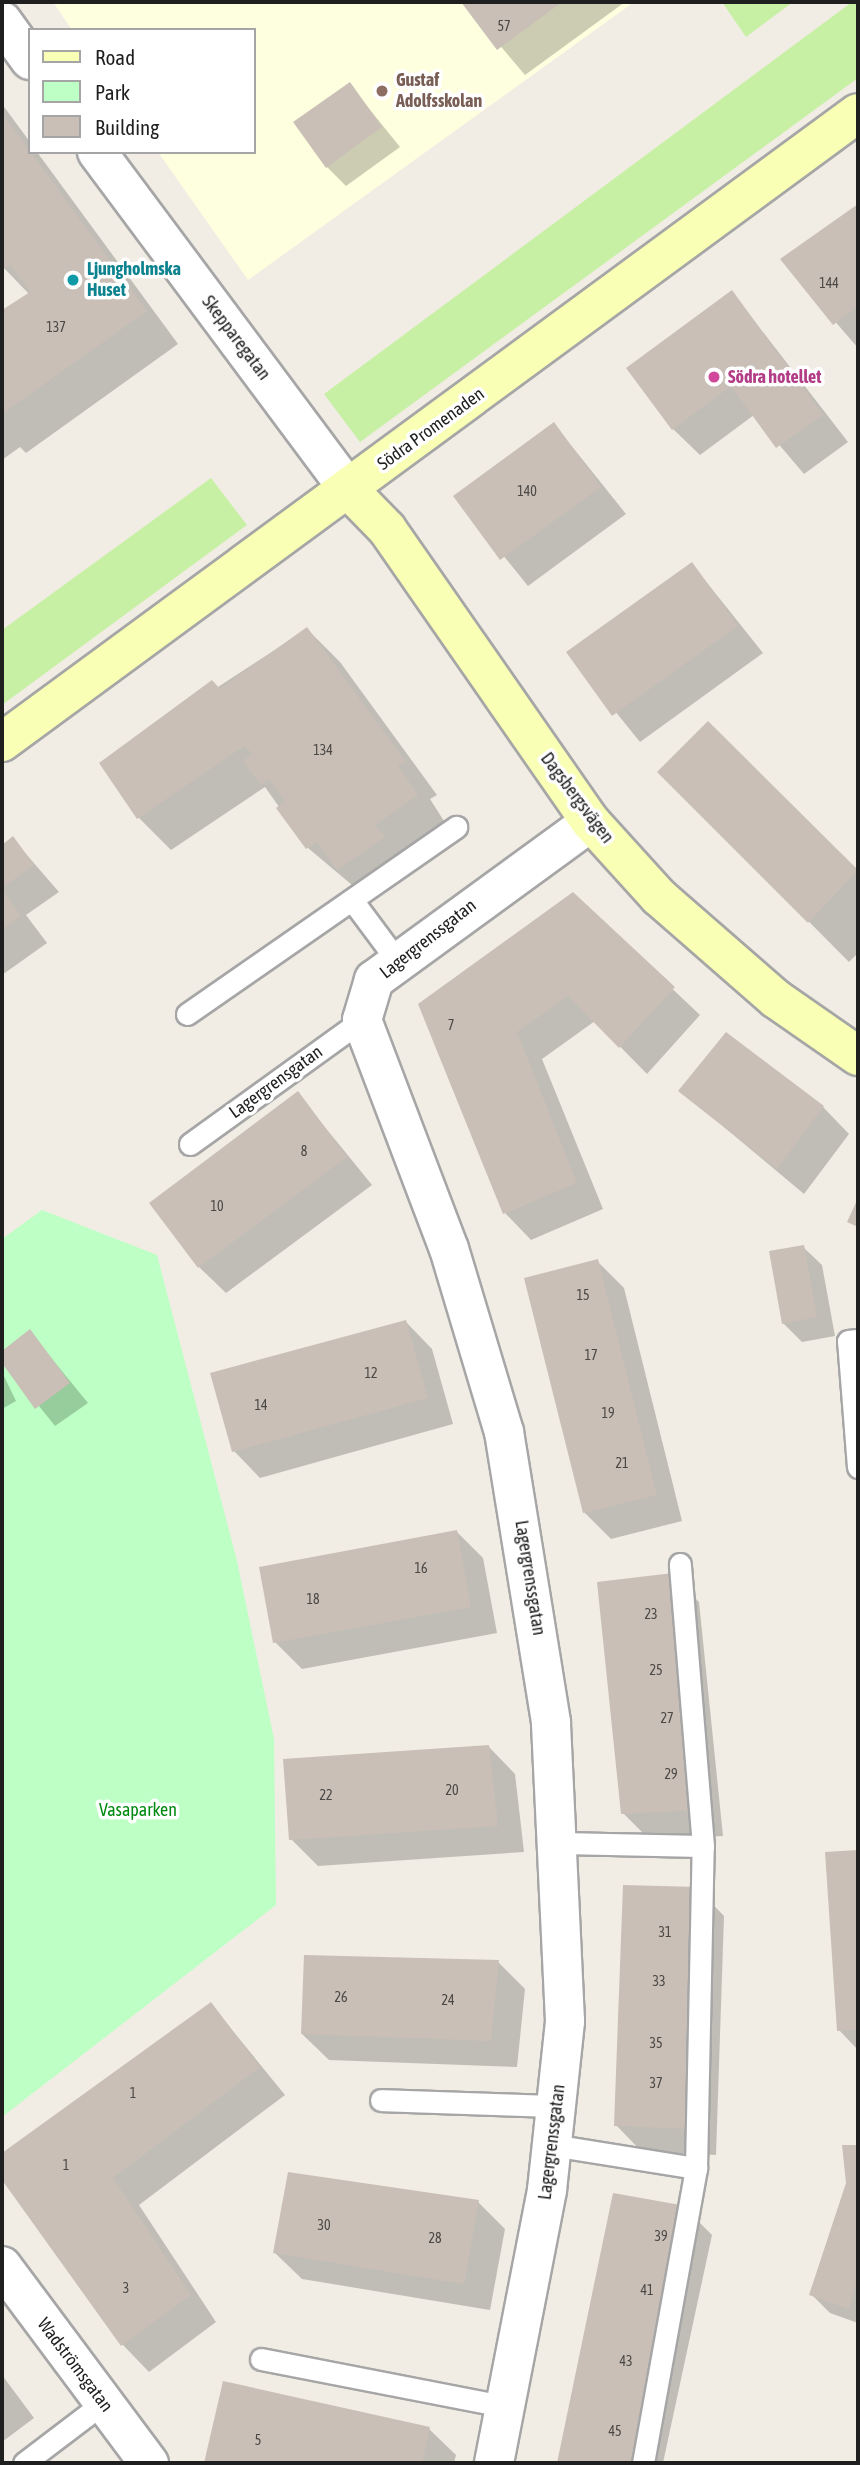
<!DOCTYPE html>
<meta charset="utf-8">
<style>
body{margin:0}
#map{position:relative;width:860px;height:2465px;overflow:hidden;background:#f1ede4;font-family:"Asap Condensed",sans-serif}
div>[style]{position:absolute}
.education>*{inset:0;background:#feffdf}
.grass>*{inset:0;background:#c8f0a5}
.park>*{inset:0;background:#bdffc5}
.shadow>*{inset:0;background:#0003}
.building>*{inset:0;background:#c9bfb7}
.roads{filter:drop-shadow(2px 0 #a6a6a6) drop-shadow(-2px 0 #a6a6a6) drop-shadow(0 2px #a6a6a6) drop-shadow(0 -2px #a6a6a6)}
.lane>*{height:21px;margin:-10.5px;padding:0 10.5px;transform-origin:10.5px;border-radius:10.5px;background:#fff}
.street>*{height:38px;margin:-19px;padding:0 19px;transform-origin:19px;border-radius:19px;background:#fff}
.secondary>*{height:38px;margin:-19px;padding:0 19px;transform-origin:19px;border-radius:19px;background:#f9ffb4}
.dots>*{width:19px;height:19px;translate:-50% -50%;box-sizing:border-box;border:4px solid #fff;border-radius:50%}
span{translate:-50% -50%;white-space:nowrap;text-align:center;line-height:1.15;-webkit-text-stroke:7px #fff;paint-order:stroke}
.number-label{font-size:14px;color:#4a4745}
.number-label span{-webkit-text-stroke-width:0}
.education-label{font-size:18px;color:#785e54;font-weight:700}
.left{translate:0 -50%;text-align:left}
.culture-label{font-size:18px;color:#0d838f;font-weight:700}
.street-label{font-size:18px;color:#1f1f1f}
.hotel-label{font-size:18px;color:#b23c85;font-weight:700}
.park-label{font-size:18px;color:#018910}
.frame{position:absolute;inset:0;border:4px solid #1f1f1f;pointer-events:none}
.legend{position:absolute;left:28px;top:28px;width:228px;height:126px;box-sizing:border-box;background:#fff;border:2px solid #a5a5a5;margin:0;padding:9px 12px;list-style:none;font-size:21px;color:#1f1f1f}
.legend li{display:flex;align-items:center;gap:14px;height:35px}
.legend b{width:35px;border:2px solid #a5a5a5}
</style>
<div id="map">
<div class="education">
<div style="clip-path:polygon(53px 2px,634px 2px,248px 280px,158px 152px,254px 152px,254px 30px,72px 30px)"></div>
</div>
<div class="grass">
<div style="clip-path:polygon(722px 2px,793px 2px,746px 37px)"></div>
<div style="clip-path:polygon(852px 2px,858px 2px,858px 78px,360px 442px,324px 394px)"></div>
<div style="clip-path:polygon(211px 478px,247px 525px,2px 705px,2px 630px)"></div>
</div>
<div class="park">
<div style="clip-path:polygon(42px 1210px,157px 1255px,237px 1561px,274px 1739px,276px 1905px,2px 2117px,2px 1239px)"></div>
</div>
<div class="shadow">
<div style="clip-path:polygon(625px 2px,525px 75px,464px 3px,465px 2px)"></div>
<div style="clip-path:polygon(350px 85px,400px 147px,346px 186px,327px 167px)"></div>
<div style="clip-path:polygon(2px 104px,30px 142px,30px 152px,37px 152px,178px 344px,26px 453px,20px 447px,2px 460px,2px 312px,29px 294px,2px 266px)"></div>
<div style="clip-path:polygon(858px 207px,858px 348px,782px 260px)"></div>
<div style="clip-path:polygon(732px 292px,848px 442px,804px 474px,754px 415px,700px 455px,673px 429px)"></div>
<div style="clip-path:polygon(554px 424px,626px 514px,528px 586px,455px 496px)"></div>
<div style="clip-path:polygon(692px 564px,763px 653px,640px 742px,568px 653px)"></div>
<div style="clip-path:polygon(307px 629px,340px 662px,437px 795px,430px 799px,449px 829px,406px 858px,416px 870px,371px 901px,308px 848px,265px 787px,171px 850px,139px 818px,101px 763px)"></div>
<div style="clip-path:polygon(708px 723px,858px 873px,858px 953px,849px 962px,660px 772px)"></div>
<div style="clip-path:polygon(13px 839px,59px 892px,26px 915px,47px 943px,2px 975px,2px 847px)"></div>
<div style="clip-path:polygon(573px 895px,700px 1015px,647px 1074px,595px 1021px,542px 1059px,603px 1209px,531px 1240px,505px 1213px,420px 1005px)"></div>
<div style="clip-path:polygon(681px 1091px,823px 1107px,849px 1134px,804px 1194px)"></div>
<div style="clip-path:polygon(298px 1094px,372px 1185px,226px 1293px,199px 1267px)"></div>
<div style="clip-path:polygon(803px 1247px,822px 1265px,835px 1336px,802px 1342px,783px 1323px)"></div>
<div style="clip-path:polygon(597px 1261px,624px 1288px,682px 1521px,611px 1539px,584px 1512px)"></div>
<div style="clip-path:polygon(406px 1322px,432px 1349px,453px 1424px,260px 1478px,234px 1451px)"></div>
<div style="clip-path:polygon(30px 1332px,88px 1403px,55px 1426px,2px 1360px,2px 1353px)"></div>
<div style="clip-path:polygon(2px 1372px,16px 1401px,2px 1409px)"></div>
<div style="clip-path:polygon(456px 1531px,483px 1558px,497px 1633px,302px 1669px,275px 1642px)"></div>
<div style="clip-path:polygon(672px 1575px,699px 1602px,723px 1836px,650px 1840px,623px 1813px)"></div>
<div style="clip-path:polygon(489px 1747px,515px 1774px,524px 1852px,318px 1866px,291px 1839px)"></div>
<div style="clip-path:polygon(858px 1852px,858px 2049px,857px 2049px,839px 2030px,827px 1854px)"></div>
<div style="clip-path:polygon(698px 1889px,724px 1916px,716px 2155px,642px 2152px,616px 2125px)"></div>
<div style="clip-path:polygon(498px 1962px,525px 1989px,517px 2067px,329px 2060px,302px 2034px)"></div>
<div style="clip-path:polygon(211px 2004px,285px 2095px,139px 2205px,216px 2322px,149px 2372px,123px 2345px,2px 2177px,2px 2155px)"></div>
<div style="clip-path:polygon(844px 2147px,858px 2147px,858px 2323px,830px 2313px,811px 2294px,848px 2184px)"></div>
<div style="clip-path:polygon(615px 2195px,685px 2208px,712px 2235px,663px 2463px,559px 2463px)"></div>
<div style="clip-path:polygon(478px 2202px,505px 2229px,490px 2310px,302px 2279px,275px 2253px)"></div>
<div style="clip-path:polygon(2px 2375px,34px 2418px,2px 2442px)"></div>
<div style="clip-path:polygon(429px 2429px,456px 2455px,454px 2463px,206px 2462px)"></div>
</div>
<div class="building">
<div style="clip-path:polygon(461px 2px,562px 2px,497px 50px)"></div>
<div style="clip-path:polygon(350px 82px,382px 127px,326px 168px,293px 122px)"></div>
<div style="clip-path:polygon(2px 113px,147px 311px,2px 414px,2px 310px,30px 292px,11px 265px,2px 268px)"></div>
<div style="clip-path:polygon(858px 204px,858px 306px,833px 325px,780px 259px)"></div>
<div style="clip-path:polygon(732px 290px,823px 415px,776px 448px,731px 386px,672px 430px,626px 368px)"></div>
<div style="clip-path:polygon(554px 422px,601px 487px,500px 560px,453px 496px)"></div>
<div style="clip-path:polygon(692px 562px,738px 626px,612px 716px,566px 652px)"></div>
<div style="clip-path:polygon(307px 627px,406px 762px,398px 766px,418px 795px,375px 825px,385px 837px,337px 870px,317px 842px,306px 849px,276px 808px,285px 801px,269px 779px,261px 785px,243px 762px,252px 753px,244px 746px,137px 819px,99px 763px,212px 680px,220px 689px)"></div>
<div style="clip-path:polygon(708px 721px,858px 870px,808px 923px,657px 772px)"></div>
<div style="clip-path:polygon(13px 836px,34px 865px,2px 888px,2px 845px)"></div>
<div style="clip-path:polygon(2px 889px,21px 916px,2px 930px)"></div>
<div style="clip-path:polygon(573px 892px,675px 987px,619px 1048px,568px 996px,517px 1032px,577px 1183px,503px 1214px,418px 1004px)"></div>
<div style="clip-path:polygon(726px 1032px,824px 1106px,777px 1169px,678px 1091px)"></div>
<div style="clip-path:polygon(298px 1091px,347px 1157px,198px 1268px,149px 1203px)"></div>
<div style="clip-path:polygon(858px 1198px,858px 1227px,847px 1222px)"></div>
<div style="clip-path:polygon(804px 1245px,817px 1317px,782px 1324px,769px 1251px)"></div>
<div style="clip-path:polygon(598px 1259px,657px 1495px,583px 1513px,524px 1278px)"></div>
<div style="clip-path:polygon(406px 1320px,428px 1398px,232px 1452px,210px 1373px)"></div>
<div style="clip-path:polygon(30px 1329px,70px 1383px,35px 1409px,2px 1363px,2px 1351px)"></div>
<div style="clip-path:polygon(457px 1530px,471px 1607px,273px 1643px,259px 1567px)"></div>
<div style="clip-path:polygon(673px 1573px,698px 1810px,621px 1814px,597px 1582px)"></div>
<div style="clip-path:polygon(489px 1745px,498px 1826px,289px 1840px,283px 1759px)"></div>
<div style="clip-path:polygon(858px 1850px,858px 2030px,837px 2031px,825px 1852px)"></div>
<div style="clip-path:polygon(623px 1885px,698px 1887px,690px 2129px,614px 2126px)"></div>
<div style="clip-path:polygon(304px 1955px,499px 1960px,491px 2041px,301px 2034px)"></div>
<div style="clip-path:polygon(211px 2002px,260px 2067px,113px 2178px,191px 2295px,121px 2346px,2px 2180px,2px 2153px)"></div>
<div style="clip-path:polygon(842px 2145px,858px 2145px,858px 2276px,849px 2309px,809px 2295px,846px 2183px)"></div>
<div style="clip-path:polygon(288px 2172px,479px 2200px,464px 2284px,273px 2253px)"></div>
<div style="clip-path:polygon(613px 2193px,686px 2206px,631px 2463px,557px 2463px)"></div>
<div style="clip-path:polygon(223px 2381px,430px 2427px,422px 2463px,204px 2463px)"></div>
</div>
<div class="roads">
<div class="lane">
<div style="left:352px;top:900px;width:77px;rotate:53.4deg"></div>
<div style="left:187px;top:1014px;width:328px;rotate:-34.8deg"></div>
<div style="left:190px;top:1144px;width:212px;rotate:-35.8deg"></div>
<div style="left:858px;top:1467px;width:126px;rotate:-94.5deg"></div>
<div style="left:848px;top:1341px;width:10px;rotate:-6deg"></div>
<div style="left:560px;top:1843px;width:143px;rotate:1.2deg"></div>
<div style="left:381px;top:2100px;width:175px;rotate:2deg"></div>
<div style="left:552px;top:2145px;width:146px;rotate:9.1deg"></div>
<div style="left:261px;top:2359px;width:253px;rotate:11deg"></div>
<div style="left:24px;top:2463px;width:99px;rotate:-37.2deg"></div>
<div style="left:643px;top:2463px;width:300px;rotate:-79.8deg"></div>
<div style="left:696px;top:2168px;width:322px;rotate:-88.8deg"></div>
<div style="left:703px;top:1846px;width:283px;rotate:-94.7deg"></div>
</div>
<div class="street">
<div style="left:2px;top:21px;width:48px;rotate:54.3deg"></div>
<div style="left:97px;top:152px;width:422px;rotate:53.3deg"></div>
<div style="left:2px;top:2266px;width:246px;rotate:53.3deg"></div>
<div style="left:494px;top:2463px;width:278px;rotate:-79deg"></div>
<div style="left:547px;top:2190px;width:170px;rotate:-83.9deg"></div>
<div style="left:565px;top:2021px;width:299px;rotate:-92.7deg"></div>
<div style="left:551px;top:1722px;width:294px;rotate:-99.2deg"></div>
<div style="left:504px;top:1432px;width:191px;rotate:-106.7deg"></div>
<div style="left:449px;top:1249px;width:245px;rotate:-110.8deg"></div>
<div style="left:362px;top:1020px;width:42px;rotate:-73.3deg"></div>
<div style="left:374px;top:980px;width:268px;rotate:-36.1deg"></div>
</div>
<div class="secondary">
<div style="left:349px;top:490px;width:54px;rotate:45.7deg"></div>
<div style="left:387px;top:529px;width:357px;rotate:55.2deg"></div>
<div style="left:591px;top:822px;width:101px;rotate:47.8deg"></div>
<div style="left:659px;top:897px;width:155px;rotate:41.1deg"></div>
<div style="left:776px;top:999px;width:100px;rotate:34.8deg"></div>
<div style="left:2px;top:742px;width:1062px;rotate:-36.31deg"></div>
</div>
</div>
<div class="dots">
<div style="left:382px;top:91px;background:#8d6e63"></div>
<div style="left:73px;top:280px;background:#0f9aa8"></div>
<div style="left:714px;top:377px;background:#d1479c"></div>
</div>
<div class="number-label">
<span style="left:504px;top:26px">57</span>
<span style="left:829px;top:283px">144</span>
<span style="left:56px;top:327px">137</span>
<span style="left:527px;top:491px">140</span>
<span style="left:323px;top:750px">134</span>
<span style="left:451px;top:1025px">7</span>
<span style="left:304px;top:1151px">8</span>
<span style="left:217px;top:1206px">10</span>
<span style="left:583px;top:1295px">15</span>
<span style="left:591px;top:1355px">17</span>
<span style="left:371px;top:1373px">12</span>
<span style="left:261px;top:1405px">14</span>
<span style="left:608px;top:1413px">19</span>
<span style="left:622px;top:1463px">21</span>
<span style="left:421px;top:1568px">16</span>
<span style="left:313px;top:1599px">18</span>
<span style="left:651px;top:1614px">23</span>
<span style="left:656px;top:1670px">25</span>
<span style="left:667px;top:1718px">27</span>
<span style="left:671px;top:1774px">29</span>
<span style="left:452px;top:1790px">20</span>
<span style="left:326px;top:1795px">22</span>
<span style="left:665px;top:1932px">31</span>
<span style="left:659px;top:1981px">33</span>
<span style="left:341px;top:1997px">26</span>
<span style="left:448px;top:2000px">24</span>
<span style="left:656px;top:2043px">35</span>
<span style="left:656px;top:2083px">37</span>
<span style="left:133px;top:2093px">1</span>
<span style="left:66px;top:2165px">1</span>
<span style="left:324px;top:2225px">30</span>
<span style="left:661px;top:2236px">39</span>
<span style="left:435px;top:2238px">28</span>
<span style="left:126px;top:2288px">3</span>
<span style="left:647px;top:2290px">41</span>
<span style="left:626px;top:2361px">43</span>
<span style="left:615px;top:2431px">45</span>
<span style="left:258px;top:2440px">5</span>
</div>
<div class="education-label">
<span class="left" style="left:396px;top:91px">Gustaf<br>Adolfsskolan</span>
</div>
<div class="culture-label">
<span class="left" style="left:87px;top:280px">Ljungholmska<br>Huset</span>
</div>
<div class="street-label">
<span style="left:236px;top:338px;rotate:53deg">Skepparegatan</span>
<span style="left:431px;top:429px;rotate:-36deg">Södra Promenaden</span>
<span style="left:577px;top:798px;rotate:53deg">Dagsbergsvägen</span>
<span style="left:428px;top:939px;rotate:-38deg">Lagergrenssgatan</span>
<span style="left:276px;top:1082px;rotate:-36deg">Lagergrensgatan</span>
<span style="left:530px;top:1578px;rotate:81deg">Lagergrenssgatan</span>
<span style="left:552px;top:2142px;rotate:-83deg">Lagergrenssgatan</span>
<span style="left:75px;top:2365px;rotate:53deg">Wadströmsgatan</span>
</div>
<div class="hotel-label">
<span class="left" style="left:728px;top:377px">Södra hotellet</span>
</div>
<div class="park-label">
<span style="left:138px;top:1810px">Vasaparken</span>
</div>
<div class="frame"></div>
<ul class="legend">
<li><b style="height:9px;background:#f9ffb4"></b>Road</li>
<li><b style="height:19px;background:#bdffc5"></b>Park</li>
<li><b style="height:19px;background:#c9bfb7"></b>Building</li>
</ul>
</div>
